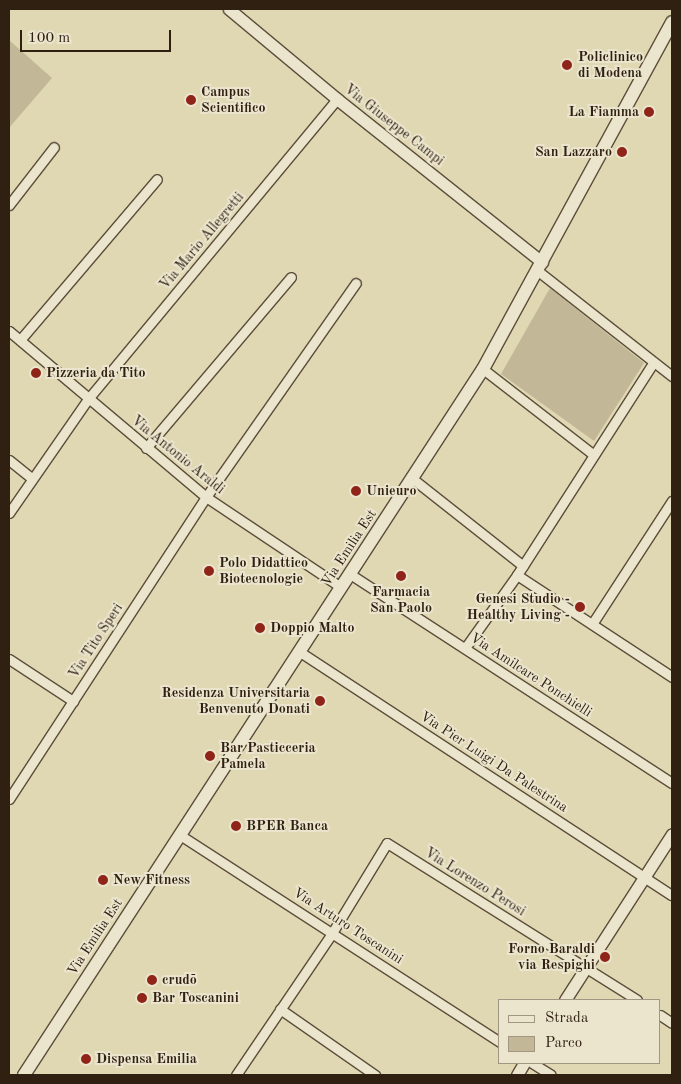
<!DOCTYPE html>
<meta charset="utf-8">
<style>
body{margin:0}
#map{position:relative;width:681px;height:1084px;overflow:hidden;background:#e0d7b3;font-family:"Old Standard TT",serif}
div>[style]{position:absolute}
.green>*{inset:0;background:#c2b898}
.roads{filter:drop-shadow(1px 0 #5c4e3a) drop-shadow(-1px 0 #5c4e3a) drop-shadow(0 1px #5c4e3a) drop-shadow(0 -1px #5c4e3a)}
.minor>*{height:9px;margin:-4.5px;padding:0 4.5px;transform-origin:4.5px;border-radius:4.5px;background:#ebe5ce}
.tertiary>*{height:11px;margin:-5.5px;padding:0 5.5px;transform-origin:5.5px;border-radius:5.5px;background:#ebe5ce}
.secondary>*{height:12px;margin:-6px;padding:0 6px;transform-origin:6px;border-radius:6px;background:#ebe5ce}
.dots>*{width:14px;height:14px;translate:-50% -50%;box-sizing:border-box;border:2px solid #ebe5ce;border-radius:50%}
span{translate:-50% -50%;white-space:nowrap;text-align:center;line-height:1.15;-webkit-text-stroke:4px #ebe5ce;paint-order:stroke}
.poi-label{font-size:14px;color:#302012;font-weight:700}
.left{translate:0 -50%;text-align:left}
.right{translate:-100% -50%;text-align:right}
.street-label{font-size:14px;color:#302012}
.frame{position:absolute;inset:0;border:10px solid #302012;pointer-events:none}
.legend{position:absolute;left:498px;top:999px;width:162px;height:65px;box-sizing:border-box;background:#ebe5ce;border:1px solid #a09683;margin:0;padding:6px 9px;list-style:none;font-size:15px;color:#302012}
.legend li{display:flex;align-items:center;gap:10px;height:25px}
.legend b{width:25px;border:1px solid #a09683}
.scale{position:absolute;left:20px;top:30px;width:151px;height:22px;box-sizing:border-box;border:2px solid #302012;border-top:0;padding-left:6px;font-size:15px;line-height:18px;white-space:nowrap;color:#302012;-webkit-text-stroke:4px #ebe5ce;paint-order:stroke}
</style>
<div id="map">
<div class="green">
<div style="clip-path:polygon(9px 40px,52px 78px,9px 128px)"></div>
<div style="clip-path:polygon(550px 288px,644px 363px,594px 441px,501px 374px)"></div>
</div>
<div class="roads">
<div class="minor">
<div style="left:9px;top:205px;width:73px;rotate:-52.2deg"></div>
<div style="left:538px;top:271px;width:170px;rotate:38.1deg"></div>
<div style="left:9px;top:331px;width:258px;rotate:40.1deg"></div>
<div style="left:206px;top:497px;width:162px;rotate:33.7deg"></div>
<div style="left:20px;top:340px;width:211px;rotate:-49.6deg"></div>
<div style="left:483px;top:369px;width:140px;rotate:37.8deg"></div>
<div style="left:146px;top:448px;width:224px;rotate:-49.7deg"></div>
<div style="left:9px;top:460px;width:28px;rotate:39deg"></div>
<div style="left:413px;top:479px;width:140px;rotate:38.3deg"></div>
<div style="left:9px;top:513px;width:139px;rotate:-55.3deg"></div>
<div style="left:88px;top:399px;width:390px;rotate:-50.3deg"></div>
<div style="left:350px;top:574px;width:384px;rotate:33deg"></div>
<div style="left:517px;top:575px;width:186px;rotate:33.3deg"></div>
<div style="left:592px;top:624px;width:147px;rotate:-57deg"></div>
<div style="left:465px;top:648px;width:90px;rotate:-54.5deg"></div>
<div style="left:517px;top:575px;width:252px;rotate:-57.3deg"></div>
<div style="left:300px;top:652px;width:444px;rotate:33.2deg"></div>
<div style="left:9px;top:659px;width:77px;rotate:33.3deg"></div>
<div style="left:9px;top:799px;width:361px;rotate:-56.9deg"></div>
<div style="left:206px;top:497px;width:261px;rotate:-55deg"></div>
<div style="left:180px;top:835px;width:381px;rotate:32.9deg"></div>
<div style="left:280px;top:1009px;width:116px;rotate:34.8deg"></div>
<div style="left:660px;top:1015px;width:14px;rotate:34deg"></div>
<div style="left:532px;top:1063px;width:22px;rotate:32deg"></div>
<div style="left:236px;top:1075px;width:171px;rotate:-55.9deg"></div>
<div style="left:332px;top:933px;width:105px;rotate:-58.6deg"></div>
<div style="left:387px;top:843px;width:295px;rotate:32.1deg"></div>
</div>
<div class="tertiary">
<div style="left:229px;top:9px;width:141px;rotate:39.8deg"></div>
<div style="left:337px;top:99px;width:262px;rotate:38.5deg"></div>
<div style="left:565px;top:1000px;width:197px;rotate:-57.2deg"></div>
<div style="left:517px;top:1075px;width:14px;rotate:-60deg"></div>
</div>
<div class="secondary">
<div style="left:24px;top:1075px;width:842px;rotate:-56.97deg"></div>
<div style="left:483px;top:369px;width:395px;rotate:-61.4deg"></div>
</div>
</div>
<div class="dots">
<div style="left:567px;top:65px;background:#8f2418"></div>
<div style="left:191px;top:100px;background:#8f2418"></div>
<div style="left:649px;top:112px;background:#8f2418"></div>
<div style="left:622px;top:152px;background:#8f2418"></div>
<div style="left:36px;top:373px;background:#8f2418"></div>
<div style="left:356px;top:491px;background:#8f2418"></div>
<div style="left:209px;top:571px;background:#8f2418"></div>
<div style="left:401px;top:576px;background:#8f2418"></div>
<div style="left:580px;top:607px;background:#8f2418"></div>
<div style="left:260px;top:628px;background:#8f2418"></div>
<div style="left:320px;top:701px;background:#8f2418"></div>
<div style="left:210px;top:756px;background:#8f2418"></div>
<div style="left:236px;top:826px;background:#8f2418"></div>
<div style="left:103px;top:880px;background:#8f2418"></div>
<div style="left:605px;top:957px;background:#8f2418"></div>
<div style="left:152px;top:980px;background:#8f2418"></div>
<div style="left:142px;top:998px;background:#8f2418"></div>
<div style="left:86px;top:1059px;background:#8f2418"></div>
</div>
<div class="poi-label">
<span class="left" style="left:578px;top:65px">Policlinico<br>di Modena</span>
<span class="left" style="left:201px;top:100px">Campus<br>Scientifico</span>
<span class="right" style="left:639px;top:112px">La Fiamma</span>
<span class="right" style="left:612px;top:152px">San Lazzaro</span>
<span class="left" style="left:46px;top:373px">Pizzeria da Tito</span>
<span class="left" style="left:366px;top:491px">Unieuro</span>
<span class="left" style="left:219px;top:571px">Polo Didattico<br>Biotecnologie</span>
<span style="left:401px;top:600px">Farmacia<br>San Paolo</span>
<span class="right" style="left:570px;top:607px">Genesi Studio -<br>Healthy Living -</span>
<span class="left" style="left:270px;top:628px">Doppio Malto</span>
<span class="right" style="left:310px;top:701px">Residenza Universitaria<br>Benvenuto Donati</span>
<span class="left" style="left:220px;top:756px">Bar Pasticceria<br>Pamela</span>
<span class="left" style="left:246px;top:826px">BPER Banca</span>
<span class="left" style="left:113px;top:880px">New Fitness</span>
<span class="right" style="left:595px;top:957px">Forno Baraldi<br>via Respighi</span>
<span class="left" style="left:162px;top:980px">crudō</span>
<span class="left" style="left:152px;top:998px">Bar Toscanini</span>
<span class="left" style="left:96px;top:1059px">Dispensa Emilia</span>
</div>
<div class="street-label">
<span style="left:394px;top:125px;rotate:38deg">Via Giuseppe Campi</span>
<span style="left:202px;top:241px;rotate:-50deg">Via Mario Allegretti</span>
<span style="left:178px;top:455px;rotate:39deg">Via Antonio Araldi</span>
<span style="left:349px;top:548px;rotate:-57deg">Via Emilia Est</span>
<span style="left:96px;top:641px;rotate:-57deg">Via Tito Speri</span>
<span style="left:531px;top:675px;rotate:33deg">Via Amilcare Ponchielli</span>
<span style="left:494px;top:762px;rotate:33deg">Via Pier Luigi Da Palestrina</span>
<span style="left:475px;top:882px;rotate:32deg">Via Lorenzo Perosi</span>
<span style="left:348px;top:926px;rotate:33deg">Via Arturo Toscanini</span>
<span style="left:95px;top:937px;rotate:-57deg">Via Emilia Est</span>
</div>
<div class="frame"></div>
<ul class="legend">
<li><b style="height:6px;background:#ebe5ce"></b>Strada</li>
<li><b style="height:14px;background:#c2b898"></b>Parco</li>
</ul>
<div class="scale">100 m</div>
</div>
